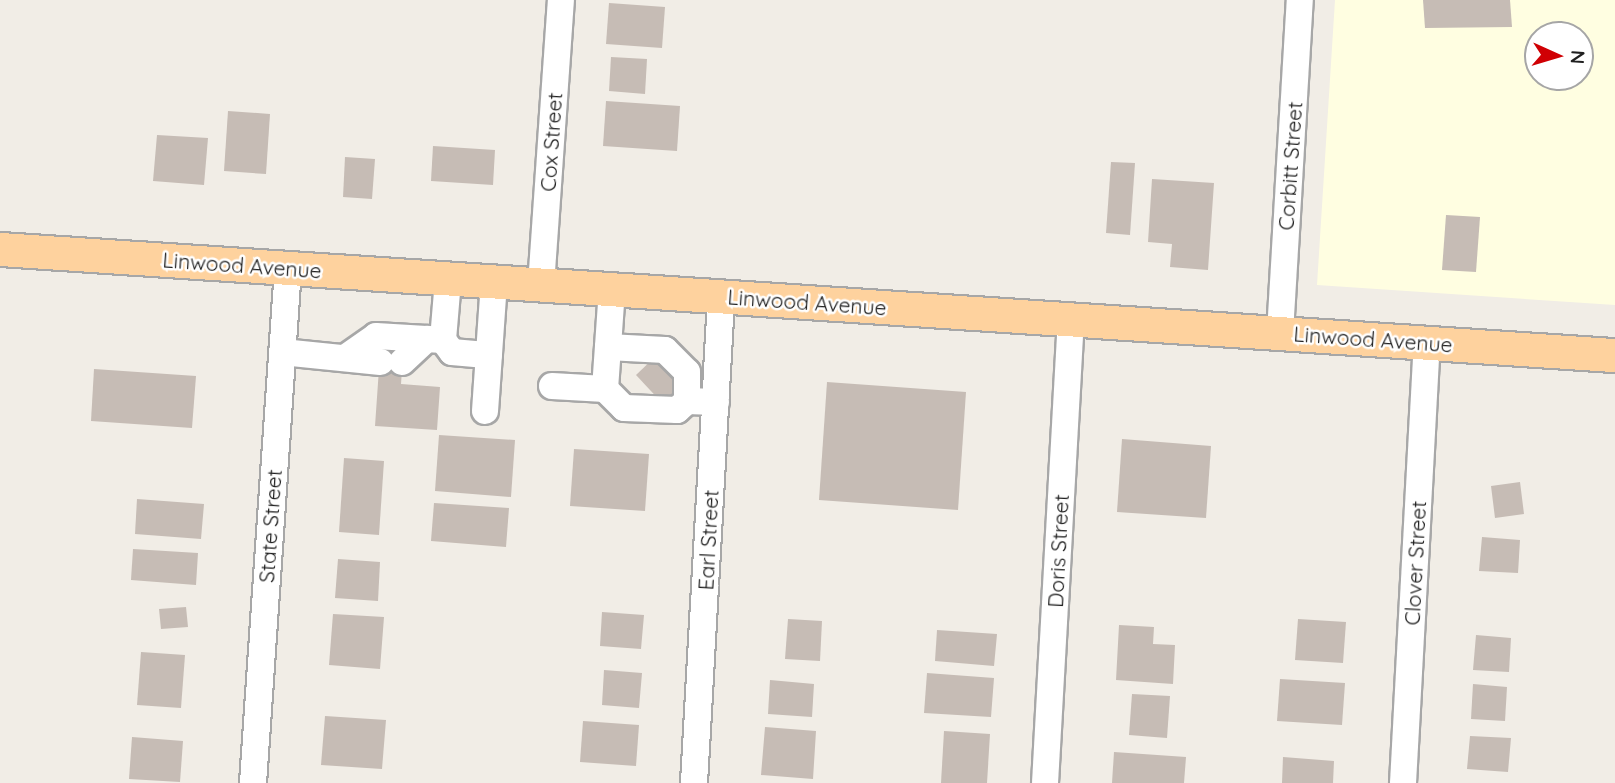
<!DOCTYPE html>
<style>
body{margin:0}
#map{position:relative;width:1615px;height:783px;overflow:hidden;background:#f1ede6;font-family:Quicksand,sans-serif}
div>[style]{position:absolute}
.education>*{inset:0;background:#fffee1}
.building>*{inset:0;background:#c6bcb5}
.roads{filter:drop-shadow(2px 0 #a7a7a7) drop-shadow(-2px 0 #a7a7a7) drop-shadow(0 2px #a7a7a7) drop-shadow(0 -2px #a7a7a7)}
.minor>*{height:26px;margin:-13px;padding:0 13px;transform-origin:13px;border-radius:13px;background:#fff}
.major>*{height:33px;margin:-16.5px;padding:0 16.5px;transform-origin:16.5px;border-radius:16.5px;background:#fed29e}
span{translate:-50% -50%;white-space:nowrap;text-align:center;line-height:1.15;-webkit-text-stroke:5px #fff;paint-order:stroke}
.street-label{font-size:21px;color:#202020}
.north{position:absolute;left:1524px;top:21px;width:70px;height:70px;box-sizing:border-box;background:#fff;border:2px solid #a6a6a6;border-radius:50%;rotate:94deg;font-size:19px;font-weight:700;line-height:28px;text-align:center;color:#202020}
.north::after{content:'';display:block;margin:auto;width:24px;height:32px;background:#d00004;clip-path:polygon(50% 0,100% 100%,50% 72%,0 100%)}
</style>
<div id="map">
<div class="education">
<div style="clip-path:polygon(evenodd,1335px 0,1615px 0,1615px 305px,1317px 285px,1335px 0,1538px 35px,1580px 35px,1580px 77px,1538px 77px,1538px 35px)"></div>
</div>
<div class="building">
<div style="clip-path:polygon(1423px 0,1510px 0,1512px 27px,1425px 28px)"></div>
<div style="clip-path:polygon(609px 3px,665px 7px,662px 48px,606px 44px)"></div>
<div style="clip-path:polygon(611px 57px,647px 59px,645px 94px,609px 91px)"></div>
<div style="clip-path:polygon(606px 101px,680px 106px,677px 151px,603px 146px)"></div>
<div style="clip-path:polygon(228px 111px,270px 114px,266px 174px,224px 171px)"></div>
<div style="clip-path:polygon(157px 135px,208px 138px,204px 185px,153px 181px)"></div>
<div style="clip-path:polygon(433px 146px,495px 150px,493px 185px,431px 181px)"></div>
<div style="clip-path:polygon(345px 157px,375px 159px,372px 199px,343px 197px)"></div>
<div style="clip-path:polygon(1111px 162px,1135px 163px,1130px 235px,1106px 233px)"></div>
<div style="clip-path:polygon(1152px 179px,1214px 183px,1208px 270px,1170px 267px,1172px 244px,1148px 242px)"></div>
<div style="clip-path:polygon(1446px 215px,1480px 217px,1476px 272px,1442px 270px)"></div>
<div style="clip-path:polygon(380px 354px,403px 356px,401px 384px,440px 387px,437px 430px,375px 426px)"></div>
<div style="clip-path:polygon(657px 355px,685px 385px,664px 405px,636px 375px)"></div>
<div style="clip-path:polygon(94px 369px,196px 376px,192px 428px,91px 421px)"></div>
<div style="clip-path:polygon(827px 382px,966px 392px,958px 510px,819px 500px)"></div>
<div style="clip-path:polygon(439px 435px,515px 440px,511px 497px,435px 491px)"></div>
<div style="clip-path:polygon(1122px 439px,1211px 446px,1206px 518px,1117px 512px)"></div>
<div style="clip-path:polygon(574px 449px,649px 454px,645px 511px,570px 506px)"></div>
<div style="clip-path:polygon(344px 458px,384px 461px,379px 535px,339px 532px)"></div>
<div style="clip-path:polygon(1520px 482px,1524px 514px,1495px 518px,1491px 486px)"></div>
<div style="clip-path:polygon(137px 499px,204px 504px,201px 539px,135px 534px)"></div>
<div style="clip-path:polygon(434px 503px,509px 508px,506px 547px,431px 541px)"></div>
<div style="clip-path:polygon(1482px 537px,1520px 540px,1518px 573px,1479px 571px)"></div>
<div style="clip-path:polygon(133px 549px,198px 553px,196px 585px,131px 580px)"></div>
<div style="clip-path:polygon(338px 559px,380px 562px,378px 601px,335px 598px)"></div>
<div style="clip-path:polygon(186px 607px,188px 627px,161px 629px,159px 609px)"></div>
<div style="clip-path:polygon(602px 612px,644px 615px,641px 649px,600px 646px)"></div>
<div style="clip-path:polygon(333px 614px,384px 617px,380px 669px,329px 665px)"></div>
<div style="clip-path:polygon(788px 619px,822px 621px,820px 661px,785px 659px)"></div>
<div style="clip-path:polygon(1298px 619px,1346px 622px,1343px 663px,1295px 660px)"></div>
<div style="clip-path:polygon(1119px 625px,1154px 627px,1153px 644px,1175px 645px,1173px 684px,1116px 680px)"></div>
<div style="clip-path:polygon(937px 630px,997px 634px,994px 666px,935px 661px)"></div>
<div style="clip-path:polygon(1476px 635px,1511px 638px,1509px 672px,1473px 670px)"></div>
<div style="clip-path:polygon(141px 652px,185px 655px,181px 708px,137px 705px)"></div>
<div style="clip-path:polygon(604px 670px,642px 673px,639px 708px,602px 705px)"></div>
<div style="clip-path:polygon(927px 673px,994px 678px,991px 717px,924px 713px)"></div>
<div style="clip-path:polygon(1280px 679px,1345px 683px,1342px 725px,1277px 721px)"></div>
<div style="clip-path:polygon(770px 680px,814px 684px,812px 717px,768px 714px)"></div>
<div style="clip-path:polygon(1473px 684px,1507px 687px,1505px 721px,1471px 719px)"></div>
<div style="clip-path:polygon(1132px 694px,1170px 696px,1167px 738px,1129px 735px)"></div>
<div style="clip-path:polygon(325px 716px,386px 720px,382px 769px,321px 765px)"></div>
<div style="clip-path:polygon(583px 721px,639px 725px,636px 766px,580px 762px)"></div>
<div style="clip-path:polygon(765px 727px,816px 731px,813px 779px,761px 775px)"></div>
<div style="clip-path:polygon(944px 731px,990px 734px,987px 783px,941px 783px)"></div>
<div style="clip-path:polygon(1470px 736px,1511px 738px,1508px 772px,1467px 769px)"></div>
<div style="clip-path:polygon(132px 737px,183px 741px,180px 782px,129px 779px)"></div>
<div style="clip-path:polygon(1114px 752px,1186px 757px,1184px 783px,1112px 783px)"></div>
<div style="clip-path:polygon(1283px 757px,1334px 761px,1333px 783px,1282px 783px)"></div>
</div>
<div class="roads">
<div class="minor">
<div style="left:448px;top:280px;width:60px;rotate:94.8deg"></div>
<div style="left:443px;top:340px;width:15px;rotate:53deg"></div>
<div style="left:452px;top:352px;width:37px;rotate:5deg"></div>
<div style="left:541px;top:285px;width:286px;rotate:-86deg"></div>
<div style="left:612px;top:289px;width:100px;rotate:94deg"></div>
<div style="left:605px;top:389px;width:27px;rotate:45deg"></div>
<div style="left:624px;top:408px;width:53px;rotate:2.2deg"></div>
<div style="left:677px;top:410px;width:13px;rotate:-42deg"></div>
<div style="left:687px;top:401px;width:29px;rotate:2deg"></div>
<div style="left:1280px;top:333px;width:334px;rotate:-86.6deg"></div>
<div style="left:608px;top:347px;width:57px;rotate:3deg"></div>
<div style="left:665px;top:350px;width:31px;rotate:45deg"></div>
<div style="left:687px;top:372px;width:29px;rotate:90deg"></div>
<div style="left:282px;top:352px;width:99px;rotate:5.8deg"></div>
<div style="left:345px;top:358px;width:38px;rotate:-35deg"></div>
<div style="left:376px;top:336px;width:67px;rotate:3.4deg"></div>
<div style="left:402px;top:362px;width:34px;rotate:-43deg"></div>
<div style="left:552px;top:386px;width:53px;rotate:3.2deg"></div>
<div style="left:485px;top:411px;width:129px;rotate:-86deg"></div>
<div style="left:253px;top:783px;width:516px;rotate:-86.11deg"></div>
<div style="left:694px;top:783px;width:487px;rotate:-86.8deg"></div>
<div style="left:1045px;top:783px;width:465px;rotate:-86.8deg"></div>
<div style="left:1403px;top:783px;width:442px;rotate:-86.9deg"></div>
</div>
<div class="major">
<div style="left:0;top:249px;width:1618px;rotate:3.76deg"></div>
</div>
</div>
<div class="street-label">
<span style="left:551px;top:142px;rotate:-86deg">Cox Street</span>
<span style="left:1290px;top:166px;rotate:-86deg">Corbitt Street</span>
<span style="left:242px;top:265px;rotate:4deg">Linwood Avenue</span>
<span style="left:807px;top:302px;rotate:4deg">Linwood Avenue</span>
<span style="left:1373px;top:339px;rotate:4deg">Linwood Avenue</span>
<span style="left:270px;top:526px;rotate:-86deg">State Street</span>
<span style="left:708px;top:540px;rotate:-87deg">Earl Street</span>
<span style="left:1058px;top:551px;rotate:-87deg">Doris Street</span>
<span style="left:1415px;top:563px;rotate:-87deg">Clover Street</span>
</div>
<div class="north">N</div>
</div>
